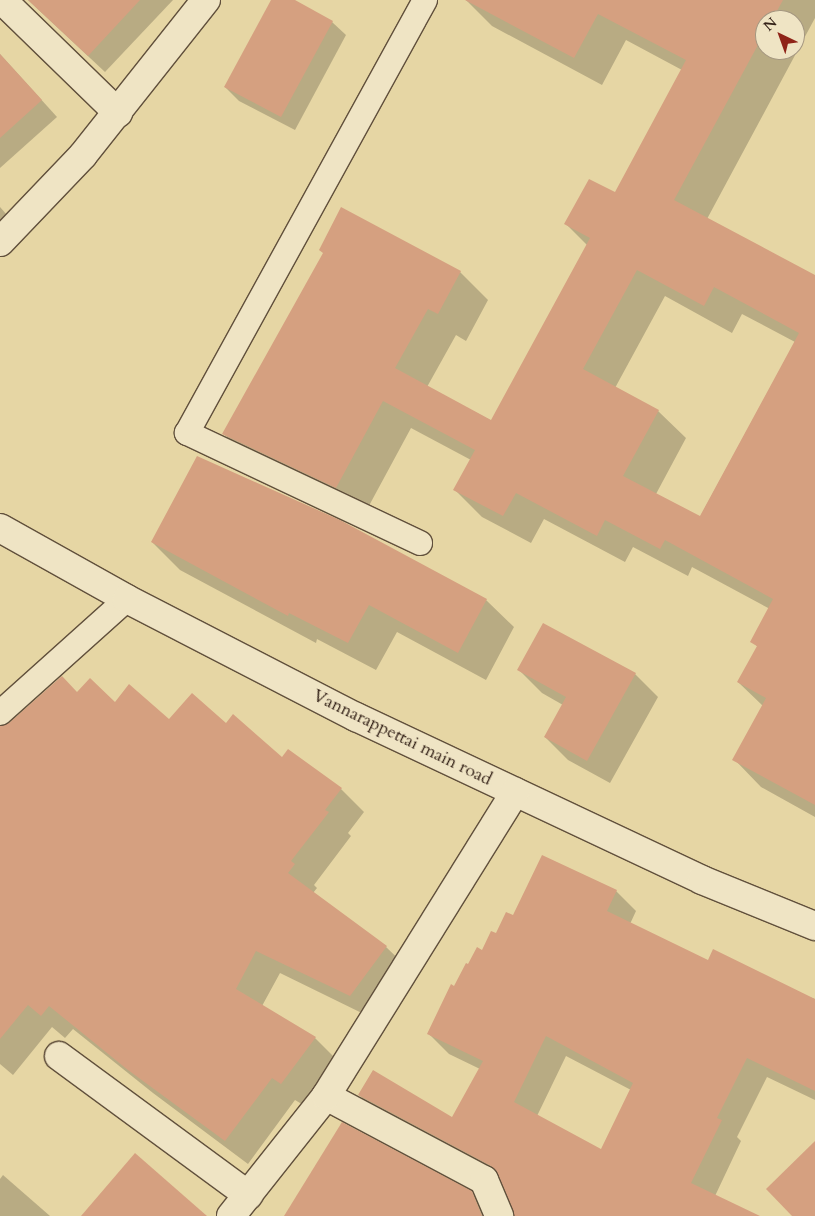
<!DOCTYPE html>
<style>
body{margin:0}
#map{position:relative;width:815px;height:1216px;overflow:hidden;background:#e6d6a4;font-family:Cardo,serif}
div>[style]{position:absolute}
.shadow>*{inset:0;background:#0003}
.building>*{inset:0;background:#d5a080}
.roads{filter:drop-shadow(1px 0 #61503c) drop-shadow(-1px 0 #61503c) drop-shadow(0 1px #61503c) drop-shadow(0 -1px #61503c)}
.service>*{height:24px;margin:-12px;padding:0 12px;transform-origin:12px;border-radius:12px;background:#efe4c4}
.minor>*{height:28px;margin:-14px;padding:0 14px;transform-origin:14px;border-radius:14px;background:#efe4c4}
.secondary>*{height:28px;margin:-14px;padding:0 14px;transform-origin:14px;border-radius:14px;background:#efe4c4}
span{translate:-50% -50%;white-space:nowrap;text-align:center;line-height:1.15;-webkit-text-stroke:4px #efe4c4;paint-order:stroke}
.street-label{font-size:18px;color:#352319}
.north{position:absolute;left:755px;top:10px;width:50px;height:50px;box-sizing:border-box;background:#efe4c4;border:1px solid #a59780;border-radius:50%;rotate:318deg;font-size:14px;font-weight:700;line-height:20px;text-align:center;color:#352319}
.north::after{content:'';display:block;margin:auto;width:18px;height:22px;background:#8f2418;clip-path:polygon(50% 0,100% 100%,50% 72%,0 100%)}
</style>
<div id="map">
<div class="shadow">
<div style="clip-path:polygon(28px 0,173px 0,105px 72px)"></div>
<div style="clip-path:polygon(273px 0,292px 0,332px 22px,346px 35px,295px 130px,239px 101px,225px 87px)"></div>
<div style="clip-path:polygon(evenodd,466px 0,815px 0,815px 18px,707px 219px,815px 276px,815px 817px,761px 787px,734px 759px,763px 706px,738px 682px,758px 647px,752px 642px,770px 609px,692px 567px,688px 576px,633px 547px,625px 562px,544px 519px,531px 543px,482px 517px,455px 490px,471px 460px,411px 428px,364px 515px,251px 462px,224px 434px,460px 272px,488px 300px,466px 341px,456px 335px,427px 387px,492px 421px,587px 245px,566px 224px,615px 194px,682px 70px,626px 40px,602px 85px,492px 26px,466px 0,765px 20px,795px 20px,795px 50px,765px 50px,765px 20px,466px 0,665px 296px,732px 333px,742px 314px,795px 342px,700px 517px,656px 494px,686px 438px,658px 411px,615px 388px,665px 296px)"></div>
<div style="clip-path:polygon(0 54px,57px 117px,0 168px)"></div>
<div style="clip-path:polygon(0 207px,20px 230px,0 253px)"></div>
<div style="clip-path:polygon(152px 542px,486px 600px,514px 627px,486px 680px,397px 632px,376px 670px,317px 639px,316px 643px,180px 570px)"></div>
<div style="clip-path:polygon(519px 670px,635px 674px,658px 697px,610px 783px,568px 760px,545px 737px,563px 705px,542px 693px)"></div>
<div style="clip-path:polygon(77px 694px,169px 721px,226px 724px,282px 759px,341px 789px,364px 812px,348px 833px,351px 836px,314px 885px,317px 888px,313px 893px,386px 947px,410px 970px,374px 1019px,280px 973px,262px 1006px,315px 1038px,338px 1061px,305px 1106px,295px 1100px,248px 1164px,153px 1093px,73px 1029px,65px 1038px,52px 1027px,13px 1075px,0 1064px,0 727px)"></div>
<div style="clip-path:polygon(evenodd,616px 891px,636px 911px,630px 924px,708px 961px,815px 999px,815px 1100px,767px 1077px,737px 1137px,741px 1141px,715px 1196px,736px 1216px,552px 1216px,500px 1179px,379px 1115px,359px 1095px,453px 1119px,480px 1069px,449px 1054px,429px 1034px,469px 966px,513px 917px,616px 891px,566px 1056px,631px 1090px,601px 1151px,537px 1116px,566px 1056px)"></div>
<div style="clip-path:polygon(3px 1175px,50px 1216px,0 1216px,0 1179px)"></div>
<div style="clip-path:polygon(471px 1192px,485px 1206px,489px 1216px,297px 1216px)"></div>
</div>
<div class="building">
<div style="clip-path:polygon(28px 0,140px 0,88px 56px)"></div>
<div style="clip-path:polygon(271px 0,295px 0,333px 21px,281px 117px,224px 87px)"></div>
<div style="clip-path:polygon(evenodd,465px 0,783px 0,772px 20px,765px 20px,765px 32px,674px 200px,815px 275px,815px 805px,732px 760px,766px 698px,737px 682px,757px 646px,750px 642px,773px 599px,665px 540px,660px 549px,605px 520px,597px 536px,516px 493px,503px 516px,453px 490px,475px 450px,383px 401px,336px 488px,222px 434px,323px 253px,319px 250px,341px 207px,461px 271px,438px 314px,428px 309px,395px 368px,491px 420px,590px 238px,564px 224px,589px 179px,615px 192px,686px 60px,598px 14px,574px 58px,465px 0,637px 270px,704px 306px,714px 287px,799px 333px,700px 516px,623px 476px,659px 410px,583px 369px,637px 270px)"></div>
<div style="clip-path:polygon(0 54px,42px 100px,0 138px)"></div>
<div style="clip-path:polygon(197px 456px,340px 520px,487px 599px,458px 653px,369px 605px,348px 643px,289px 613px,288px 616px,151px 542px)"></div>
<div style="clip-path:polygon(543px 623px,636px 673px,587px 761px,544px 737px,566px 697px,517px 670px)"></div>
<div style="clip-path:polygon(62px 676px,77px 692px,90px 678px,115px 702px,129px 684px,169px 719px,192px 693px,226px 723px,233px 714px,282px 757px,288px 749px,342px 788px,325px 810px,329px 812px,291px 861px,295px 864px,288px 873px,387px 946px,350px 996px,256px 951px,236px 989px,316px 1037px,281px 1084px,272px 1078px,225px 1141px,128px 1070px,49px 1006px,41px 1016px,28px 1005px,0 1039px,0 726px,9px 723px)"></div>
<div style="clip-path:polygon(evenodd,542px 855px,617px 890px,607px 911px,708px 960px,713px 949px,815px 999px,815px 1091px,747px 1058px,717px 1118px,722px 1120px,691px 1183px,760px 1216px,514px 1216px,498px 1174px,491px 1166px,358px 1095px,373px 1070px,452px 1117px,483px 1061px,427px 1034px,451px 984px,454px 986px,466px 963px,468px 964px,477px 947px,482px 950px,491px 931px,496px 933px,506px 912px,513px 915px,542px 855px,546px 1036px,633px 1083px,601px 1149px,514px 1102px,546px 1036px)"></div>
<div style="clip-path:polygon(342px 1122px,472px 1191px,482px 1216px,284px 1216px)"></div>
<div style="clip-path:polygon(815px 1141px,815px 1216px,792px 1216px,766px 1189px)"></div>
<div style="clip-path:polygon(135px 1153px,207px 1216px,81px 1216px)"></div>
</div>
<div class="roads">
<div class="service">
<div style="left:420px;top:543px;width:258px;rotate:-154.7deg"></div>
<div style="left:187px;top:433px;width:494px;rotate:-61.2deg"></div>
<div style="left:0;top:713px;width:171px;rotate:-41.9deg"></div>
</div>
<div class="minor">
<div style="left:2px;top:0;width:162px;rotate:44.2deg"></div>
<div style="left:0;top:528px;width:145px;rotate:29.2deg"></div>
<div style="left:127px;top:599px;width:258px;rotate:27.3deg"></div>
<div style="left:356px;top:717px;width:382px;rotate:25.2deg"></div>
<div style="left:702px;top:880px;width:122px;rotate:22.2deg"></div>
<div style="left:59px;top:1056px;width:235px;rotate:36.3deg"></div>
<div style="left:326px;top:1096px;width:179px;rotate:28deg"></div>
<div style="left:484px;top:1180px;width:39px;rotate:67deg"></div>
<div style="left:231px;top:1216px;width:153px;rotate:-51.6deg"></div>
<div style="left:326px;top:1096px;width:358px;rotate:-58.1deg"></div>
</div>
<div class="secondary">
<div style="left:0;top:242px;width:120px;rotate:-46.3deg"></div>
<div style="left:83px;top:155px;width:198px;rotate:-51.6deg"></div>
</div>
</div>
<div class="street-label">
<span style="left:402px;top:738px;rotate:26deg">Vannarappettai main road</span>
</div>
<div class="north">N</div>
</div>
